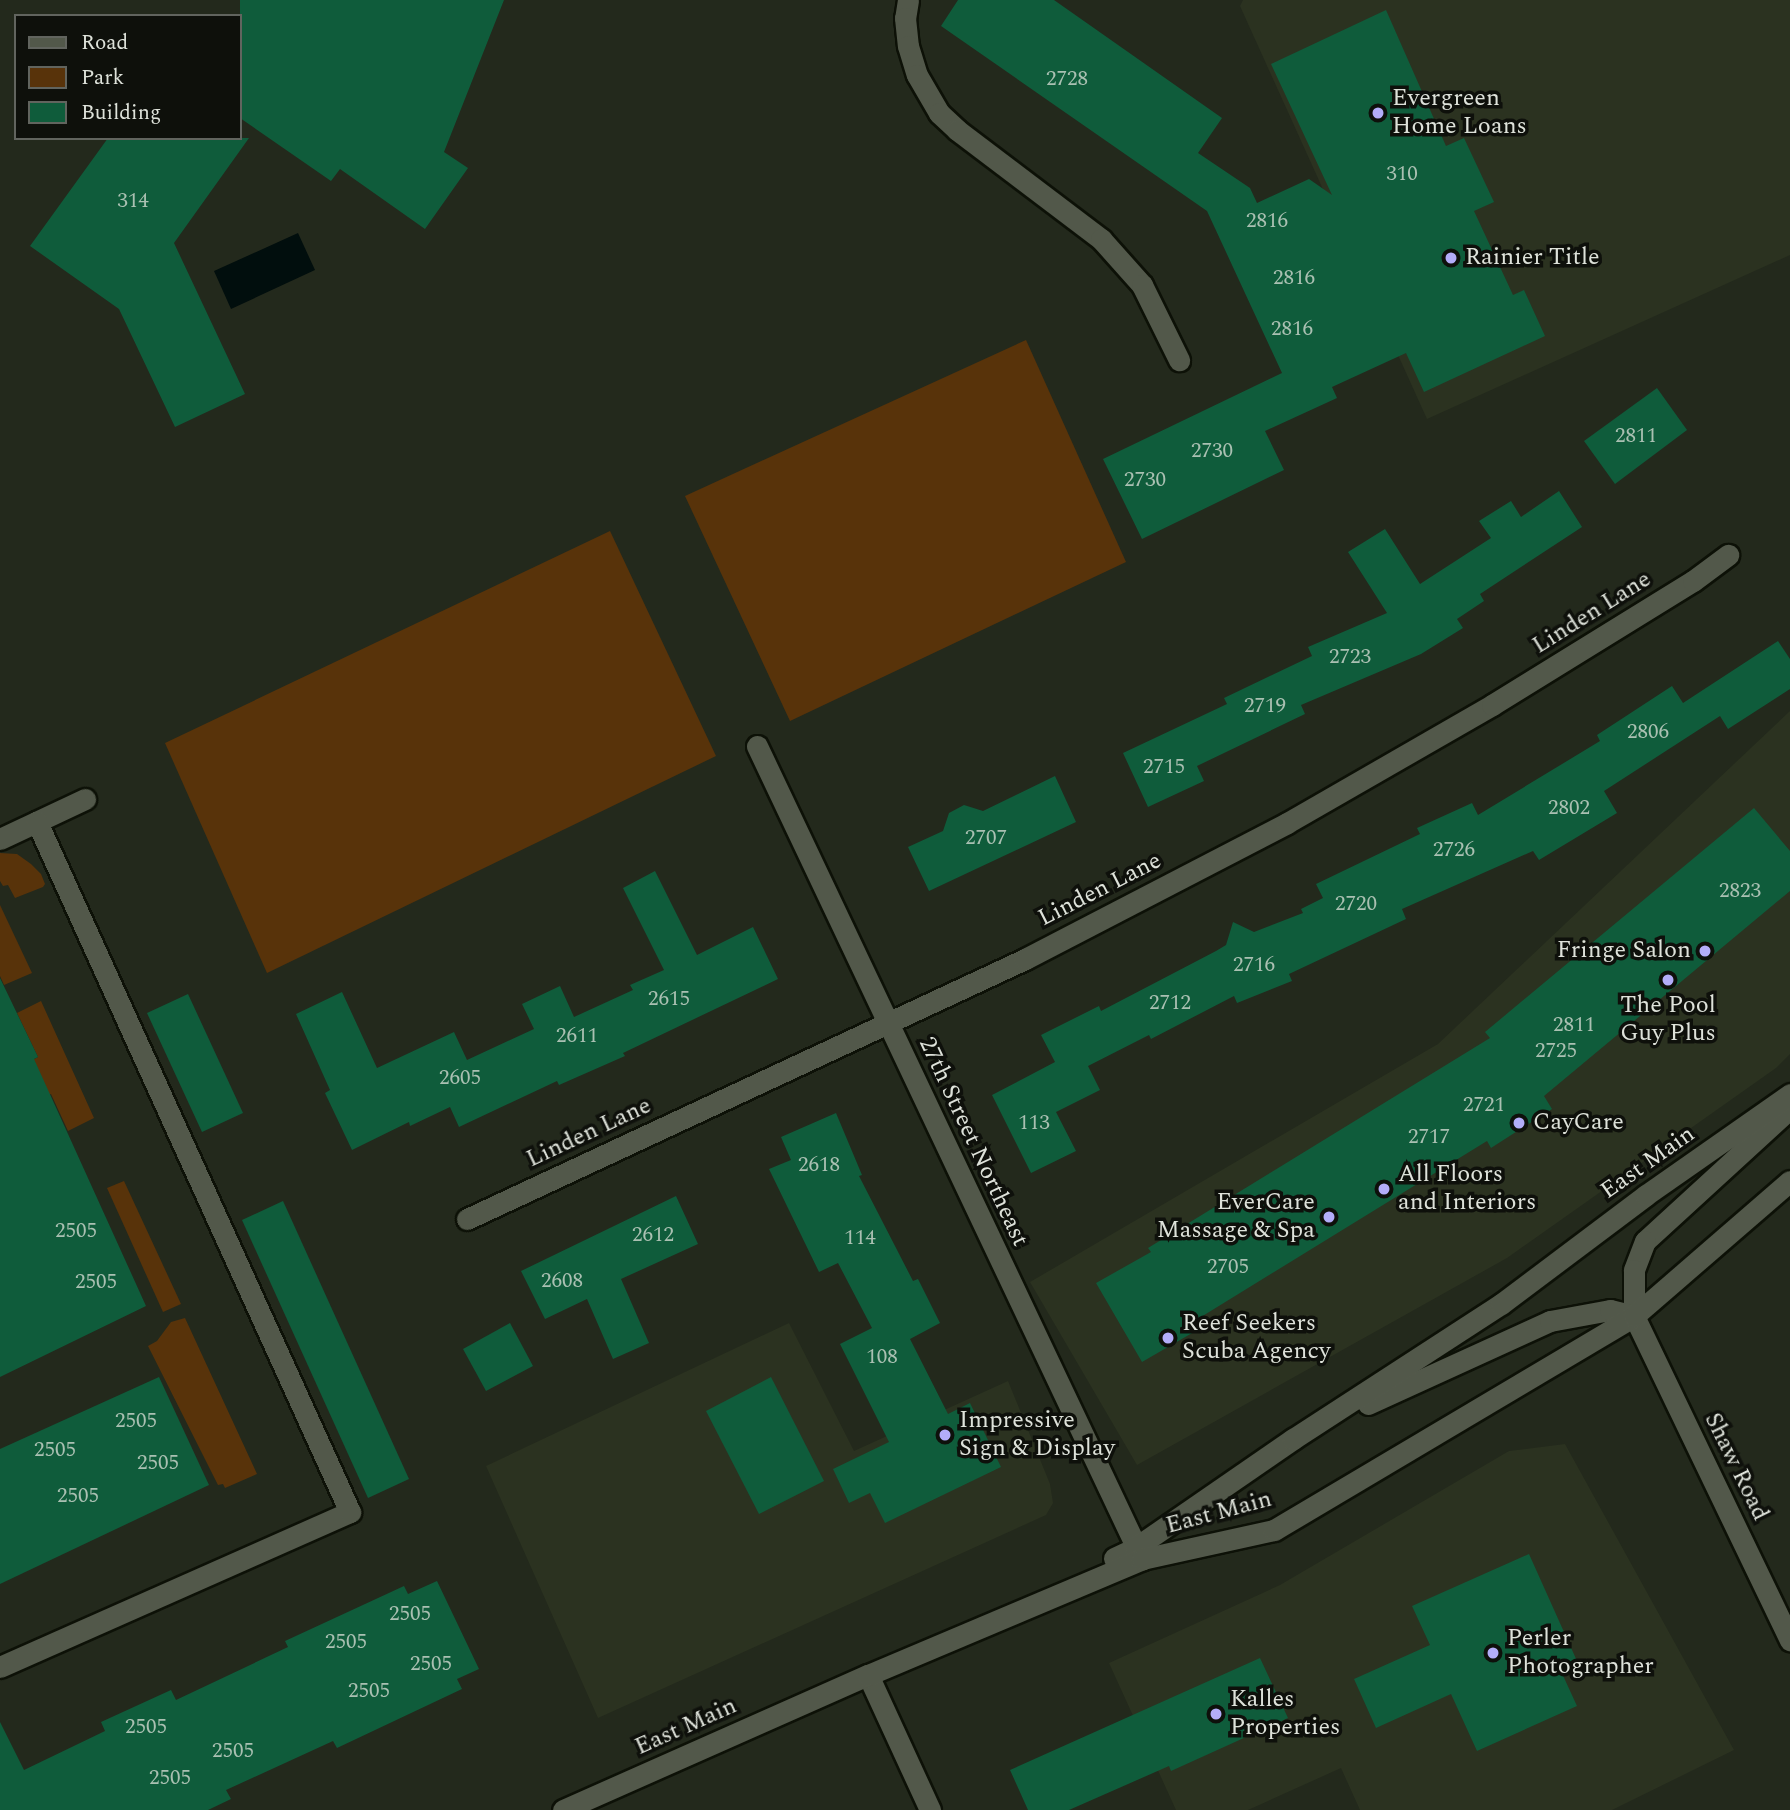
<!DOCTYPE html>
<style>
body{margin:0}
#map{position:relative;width:1790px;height:1810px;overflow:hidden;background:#23291c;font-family:Spectral,serif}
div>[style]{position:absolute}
.built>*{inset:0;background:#2b3220}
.green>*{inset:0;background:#58330a}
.water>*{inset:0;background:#010e0d}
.building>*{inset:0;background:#0f5c3b}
.roads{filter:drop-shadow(2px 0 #0d1107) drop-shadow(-2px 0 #0d1107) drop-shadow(0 2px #0d1107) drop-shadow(0 -2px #0d1107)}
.minor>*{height:21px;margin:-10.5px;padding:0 10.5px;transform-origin:10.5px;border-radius:10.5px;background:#52584a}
.secondary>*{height:21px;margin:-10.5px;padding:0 10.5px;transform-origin:10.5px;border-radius:10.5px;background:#52584a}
.dots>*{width:19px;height:19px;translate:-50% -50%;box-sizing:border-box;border:4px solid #0e100b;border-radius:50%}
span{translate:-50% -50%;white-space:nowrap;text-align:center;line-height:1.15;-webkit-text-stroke:7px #0e100b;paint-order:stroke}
.number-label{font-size:21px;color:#aac0b2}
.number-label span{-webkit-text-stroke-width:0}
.poi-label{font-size:24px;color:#dee2da}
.left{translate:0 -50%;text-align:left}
.right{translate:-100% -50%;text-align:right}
.street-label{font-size:24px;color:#dee2da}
.legend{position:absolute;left:14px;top:14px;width:228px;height:126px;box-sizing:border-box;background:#0e100b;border:2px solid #61645e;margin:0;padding:9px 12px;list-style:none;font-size:21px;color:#dee2da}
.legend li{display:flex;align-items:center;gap:14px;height:35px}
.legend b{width:35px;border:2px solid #61645e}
</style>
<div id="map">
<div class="built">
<div style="clip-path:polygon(1243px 0,1790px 0,1790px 255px,1427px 419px,1240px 6px)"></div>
<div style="clip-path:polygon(1790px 711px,1790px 1054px,1776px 1068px,1507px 1258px,1137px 1465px,1030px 1282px,1438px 1044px)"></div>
<div style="clip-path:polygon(789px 1323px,854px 1451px,1008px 1381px,1050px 1484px,1053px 1503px,1046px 1515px,598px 1718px,486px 1466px)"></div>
<div style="clip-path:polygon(1565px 1444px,1734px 1750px,1612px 1810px,1360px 1810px,1341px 1768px,1248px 1810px,1176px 1810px,1109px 1663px,1280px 1585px,1509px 1451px)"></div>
</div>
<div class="green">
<div style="clip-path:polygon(1026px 340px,1126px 562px,790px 721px,685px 496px)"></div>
<div style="clip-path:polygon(610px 531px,716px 756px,267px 973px,165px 743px)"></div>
<div style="clip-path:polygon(0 853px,17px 854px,31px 864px,41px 874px,45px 884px,43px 887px,15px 898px,8px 885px,3px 886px,0 881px)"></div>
<div style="clip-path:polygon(0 905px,32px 973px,4px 985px,0 976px)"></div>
<div style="clip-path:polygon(41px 1001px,94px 1118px,68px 1131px,51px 1094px,41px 1097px,25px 1064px,38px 1057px,17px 1013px)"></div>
<div style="clip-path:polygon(124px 1181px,181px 1304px,163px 1312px,107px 1188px)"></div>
<div style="clip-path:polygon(185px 1318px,257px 1474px,225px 1488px,223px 1484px,218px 1485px,148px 1346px,157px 1341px,171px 1322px)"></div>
</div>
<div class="water">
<div style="clip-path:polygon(298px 233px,315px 270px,231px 309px,214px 271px)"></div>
</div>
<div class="building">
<div style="clip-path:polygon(240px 0,504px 0,444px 152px,468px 168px,425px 229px,340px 169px,331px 181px,240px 118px)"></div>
<div style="clip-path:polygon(958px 0,1054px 0,1222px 118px,1198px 153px,1250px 188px,1257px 203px,1309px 179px,1332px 195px,1271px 64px,1386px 10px,1446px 146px,1464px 138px,1494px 202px,1474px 211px,1513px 295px,1524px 290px,1545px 336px,1424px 392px,1406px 353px,1332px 387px,1337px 398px,1265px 431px,1284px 470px,1142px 539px,1103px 459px,1282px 373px,1207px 211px,941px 26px)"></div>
<div style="clip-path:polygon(108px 138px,249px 138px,174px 243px,245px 394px,175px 427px,119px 309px,30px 246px)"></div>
<div style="clip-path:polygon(1657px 388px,1687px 430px,1615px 484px,1584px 441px)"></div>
<div style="clip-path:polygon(1559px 491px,1582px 527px,1480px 594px,1484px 601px,1457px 619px,1463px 628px,1421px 654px,1301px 705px,1305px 714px,1197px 766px,1204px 781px,1148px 807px,1123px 753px,1227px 704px,1224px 698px,1312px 656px,1308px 647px,1387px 613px,1348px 552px,1385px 529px,1420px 584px,1491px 538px,1479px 521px,1511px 501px,1521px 517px)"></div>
<div style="clip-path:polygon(1778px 641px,1790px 659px,1790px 689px,1728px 729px,1720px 716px,1604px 791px,1617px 813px,1539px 860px,1533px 851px,1402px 909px,1406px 919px,1289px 974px,1292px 981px,1237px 1003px,1234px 996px,1151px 1039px,1149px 1035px,1088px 1066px,1100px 1090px,1056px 1112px,1076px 1151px,1031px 1173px,992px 1095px,1055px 1062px,1041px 1035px,1099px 1006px,1101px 1011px,1216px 951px,1226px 945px,1233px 922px,1254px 932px,1303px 913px,1301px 909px,1323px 898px,1316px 884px,1420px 834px,1417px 828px,1472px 803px,1478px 815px,1600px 741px,1597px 735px,1672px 686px,1683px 703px)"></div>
<div style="clip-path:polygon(1055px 776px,1076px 822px,929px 891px,908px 847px,943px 831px,949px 813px,964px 805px,983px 811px)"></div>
<div style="clip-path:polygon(1754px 808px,1790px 851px,1790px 891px,1544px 1096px,1552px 1109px,1491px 1148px,1487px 1141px,1201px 1317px,1206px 1325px,1142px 1362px,1096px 1283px,1151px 1252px,1148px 1248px,1490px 1038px,1485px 1032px)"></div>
<div style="clip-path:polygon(655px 871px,697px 955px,753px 927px,778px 979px,623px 1053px,625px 1056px,559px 1085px,557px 1081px,459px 1127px,450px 1107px,410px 1126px,409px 1122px,352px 1150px,325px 1093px,330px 1090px,296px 1014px,342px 992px,377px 1068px,454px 1032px,467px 1060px,534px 1029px,522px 1004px,560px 986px,574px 1017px,633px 990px,630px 985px,664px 970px,623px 888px)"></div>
<div style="clip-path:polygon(0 978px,38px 1057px,34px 1059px,146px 1306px,0 1377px)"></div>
<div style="clip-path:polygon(188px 994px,243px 1113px,202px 1132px,147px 1013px)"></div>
<div style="clip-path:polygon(836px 1113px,862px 1175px,859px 1176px,913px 1281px,918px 1279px,940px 1323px,910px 1339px,948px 1414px,970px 1403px,1001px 1467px,885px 1523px,870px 1493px,849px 1503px,833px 1469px,889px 1442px,840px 1344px,872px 1328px,838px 1263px,819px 1272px,769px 1169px,791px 1160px,781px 1137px)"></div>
<div style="clip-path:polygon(676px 1196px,698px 1244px,621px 1279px,649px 1343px,613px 1359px,587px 1299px,545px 1319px,521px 1271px)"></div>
<div style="clip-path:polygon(283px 1201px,409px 1479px,368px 1498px,242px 1220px)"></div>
<div style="clip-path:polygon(510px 1323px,533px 1366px,486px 1391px,463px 1349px)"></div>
<div style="clip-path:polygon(159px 1377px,209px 1485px,0 1584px,0 1449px)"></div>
<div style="clip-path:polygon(771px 1377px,824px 1481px,759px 1514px,706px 1411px)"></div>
<div style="clip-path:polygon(1529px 1554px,1577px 1661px,1560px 1669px,1577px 1706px,1477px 1751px,1451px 1694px,1376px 1728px,1354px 1679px,1430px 1645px,1412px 1606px)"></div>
<div style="clip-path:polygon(437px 1581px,479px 1669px,457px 1679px,462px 1689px,337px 1748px,333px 1741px,226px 1790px,231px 1799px,208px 1810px,0 1810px,0 1722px,24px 1770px,105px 1731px,101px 1722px,171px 1690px,176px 1700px,288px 1647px,285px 1641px,404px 1586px,408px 1594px)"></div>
<div style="clip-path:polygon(1260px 1658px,1288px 1718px,1171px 1771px,1169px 1766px,1069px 1810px,1028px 1810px,1010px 1770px)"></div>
</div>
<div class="roads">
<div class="minor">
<div style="left:908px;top:0;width:18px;rotate:99deg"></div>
<div style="left:905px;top:18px;width:28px;rotate:84deg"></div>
<div style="left:908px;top:46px;width:30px;rotate:73deg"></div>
<div style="left:917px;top:75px;width:44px;rotate:59.9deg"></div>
<div style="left:939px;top:113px;width:25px;rotate:43deg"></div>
<div style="left:957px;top:130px;width:181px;rotate:37.1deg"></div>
<div style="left:1101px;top:239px;width:62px;rotate:48.3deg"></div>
<div style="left:1142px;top:285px;width:84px;rotate:63.7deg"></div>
<div style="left:757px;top:746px;width:900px;rotate:64.66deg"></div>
<div style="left:0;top:839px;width:94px;rotate:-25.2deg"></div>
<div style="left:467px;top:1219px;width:616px;rotate:-24.98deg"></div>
<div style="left:1025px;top:959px;width:295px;rotate:-27.4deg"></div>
<div style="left:1287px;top:823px;width:237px;rotate:-29.9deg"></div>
<div style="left:1492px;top:705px;width:236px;rotate:-31.7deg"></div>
<div style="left:1693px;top:581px;width:44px;rotate:-36.6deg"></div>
<div style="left:0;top:1667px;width:383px;rotate:-23.9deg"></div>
<div style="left:350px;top:1512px;width:758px;rotate:-114.4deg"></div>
<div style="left:868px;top:1675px;width:149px;rotate:65.3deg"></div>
</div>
<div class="secondary">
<div style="left:1786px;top:1112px;width:191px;rotate:137.5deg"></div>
<div style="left:1645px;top:1241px;width:31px;rotate:111deg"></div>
<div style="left:1634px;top:1270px;width:46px;rotate:90deg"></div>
<div style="left:1634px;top:1316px;width:360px;rotate:64.3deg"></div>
<div style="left:1368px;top:1404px;width:200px;rotate:-24.5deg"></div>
<div style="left:1550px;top:1321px;width:61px;rotate:-10.4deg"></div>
<div style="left:1610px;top:1310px;width:25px;rotate:14deg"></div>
<div style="left:1114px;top:1558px;width:23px;rotate:-25deg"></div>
<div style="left:1135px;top:1548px;width:192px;rotate:-34.6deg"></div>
<div style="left:1293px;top:1439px;width:248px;rotate:-33deg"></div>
<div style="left:1501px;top:1304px;width:181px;rotate:-36.9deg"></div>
<div style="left:1646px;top:1195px;width:176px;rotate:-35deg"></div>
<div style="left:563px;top:1810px;width:334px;rotate:-23.9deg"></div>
<div style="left:868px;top:1675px;width:298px;rotate:-22.9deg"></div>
<div style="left:1142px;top:1559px;width:135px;rotate:-12.4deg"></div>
<div style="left:1274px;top:1530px;width:419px;rotate:-30.7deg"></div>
<div style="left:1634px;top:1316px;width:206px;rotate:-40.9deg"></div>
</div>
</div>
<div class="dots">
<div style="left:1378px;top:113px;background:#b3adf9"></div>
<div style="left:1451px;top:258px;background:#b3adf9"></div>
<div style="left:1705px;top:951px;background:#b3adf9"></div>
<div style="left:1668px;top:980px;background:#b3adf9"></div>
<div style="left:1519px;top:1123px;background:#b3adf9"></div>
<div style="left:1384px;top:1189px;background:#b3adf9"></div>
<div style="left:1329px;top:1217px;background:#b3adf9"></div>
<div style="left:1168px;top:1338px;background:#b3adf9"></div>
<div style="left:945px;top:1435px;background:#b3adf9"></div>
<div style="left:1493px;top:1653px;background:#b3adf9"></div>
<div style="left:1216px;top:1714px;background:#b3adf9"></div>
</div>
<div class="number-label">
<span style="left:1067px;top:79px">2728</span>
<span style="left:1402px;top:174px">310</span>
<span style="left:133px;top:201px">314</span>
<span style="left:1267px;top:221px">2816</span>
<span style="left:1294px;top:278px">2816</span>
<span style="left:1292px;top:329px">2816</span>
<span style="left:1636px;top:436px">2811</span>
<span style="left:1212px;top:451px">2730</span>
<span style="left:1145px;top:480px">2730</span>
<span style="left:1350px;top:657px">2723</span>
<span style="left:1265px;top:706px">2719</span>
<span style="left:1648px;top:732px">2806</span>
<span style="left:1164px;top:767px">2715</span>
<span style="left:1569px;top:808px">2802</span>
<span style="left:986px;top:838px">2707</span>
<span style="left:1454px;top:850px">2726</span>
<span style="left:1740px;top:891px">2823</span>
<span style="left:1356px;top:904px">2720</span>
<span style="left:1254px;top:965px">2716</span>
<span style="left:669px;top:999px">2615</span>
<span style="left:1170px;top:1003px">2712</span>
<span style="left:1574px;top:1025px">2811</span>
<span style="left:577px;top:1036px">2611</span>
<span style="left:1556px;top:1051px">2725</span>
<span style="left:460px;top:1078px">2605</span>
<span style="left:1484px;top:1105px">2721</span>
<span style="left:1034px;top:1123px">113</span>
<span style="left:1429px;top:1137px">2717</span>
<span style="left:819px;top:1165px">2618</span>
<span style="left:76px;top:1231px">2505</span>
<span style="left:653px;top:1235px">2612</span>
<span style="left:860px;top:1238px">114</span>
<span style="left:1228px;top:1267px">2705</span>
<span style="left:562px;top:1281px">2608</span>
<span style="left:96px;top:1282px">2505</span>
<span style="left:882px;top:1357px">108</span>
<span style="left:136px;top:1421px">2505</span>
<span style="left:55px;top:1450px">2505</span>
<span style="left:158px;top:1463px">2505</span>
<span style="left:78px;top:1496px">2505</span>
<span style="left:410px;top:1614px">2505</span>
<span style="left:346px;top:1642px">2505</span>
<span style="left:431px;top:1664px">2505</span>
<span style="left:369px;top:1691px">2505</span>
<span style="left:146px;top:1727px">2505</span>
<span style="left:233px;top:1751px">2505</span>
<span style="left:170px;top:1778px">2505</span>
</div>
<div class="poi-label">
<span class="left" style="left:1392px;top:113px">Evergreen<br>Home Loans</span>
<span class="left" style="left:1465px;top:258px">Rainier Title</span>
<span class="right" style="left:1691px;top:951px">Fringe Salon</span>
<span style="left:1668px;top:1020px">The Pool<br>Guy Plus</span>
<span class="left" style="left:1533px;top:1123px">CayCare</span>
<span class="left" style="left:1398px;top:1189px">All Floors<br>and Interiors</span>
<span class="right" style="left:1315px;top:1217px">EverCare<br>Massage &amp; Spa</span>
<span class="left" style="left:1182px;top:1338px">Reef Seekers<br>Scuba Agency</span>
<span class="left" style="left:959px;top:1435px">Impressive<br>Sign &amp; Display</span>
<span class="left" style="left:1507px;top:1653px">Perler<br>Photographer</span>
<span class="left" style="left:1230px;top:1714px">Kalles<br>Properties</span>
</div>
<div class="street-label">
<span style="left:1592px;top:613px;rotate:-32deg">Linden Lane</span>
<span style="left:1100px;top:890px;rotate:-27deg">Linden Lane</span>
<span style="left:589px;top:1133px;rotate:-25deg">Linden Lane</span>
<span style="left:973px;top:1142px;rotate:65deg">27th Street Northeast</span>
<span style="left:1648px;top:1163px;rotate:-35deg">East Main</span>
<span style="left:1736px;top:1467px;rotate:64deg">Shaw Road</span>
<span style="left:1219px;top:1513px;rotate:-15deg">East Main</span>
<span style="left:686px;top:1727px;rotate:-24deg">East Main</span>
</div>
<ul class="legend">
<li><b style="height:9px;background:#52584a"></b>Road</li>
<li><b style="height:19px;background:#58330a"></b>Park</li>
<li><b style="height:19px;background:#0f5c3b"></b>Building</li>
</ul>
</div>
